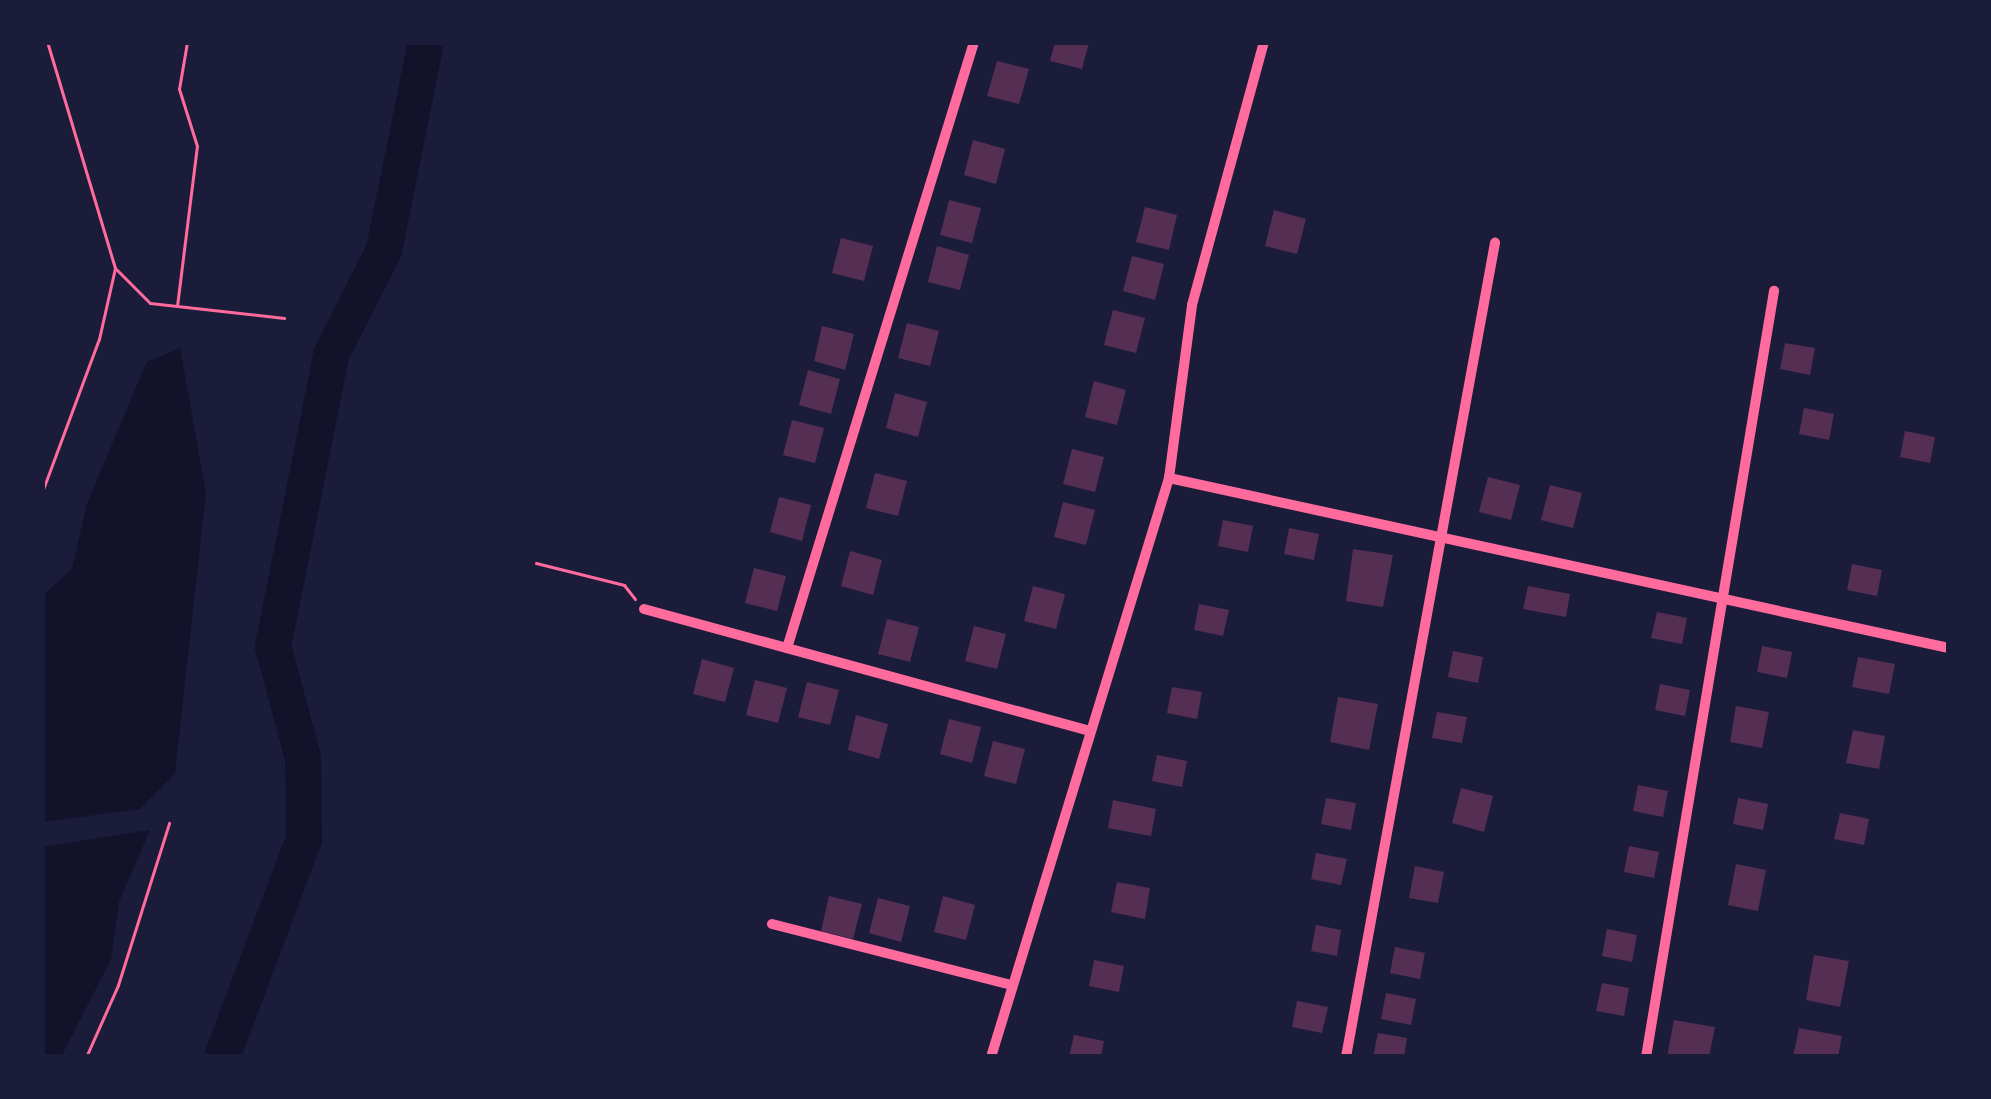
<!DOCTYPE html>
<style>
body{margin:0}
#map{position:relative;width:1991px;height:1099px;overflow:hidden;background:#1b1b3a;font-family:Helvetica,sans-serif}
div>[style]{position:absolute}
.water>*{inset:0;background:#12122b}
.river>*{height:36px;margin:-18px;padding:0 18px;transform-origin:18px;border-radius:18px;background:#12122b}
.building>*{inset:0;background:#542f53}
.path>*{height:3px;margin:-1.5px;padding:0 1.5px;transform-origin:1.5px;border-radius:1.5px;background:#ff6b9d}
.minor>*{height:10px;margin:-5px;padding:0 5px;transform-origin:5px;border-radius:5px;background:#ff6b9d}
span{translate:-50% -50%;white-space:nowrap;text-align:center;line-height:1.15;-webkit-text-stroke:9px #1b1b3a;paint-order:stroke}
.frame{position:absolute;inset:0;border:45px solid #1b1b3a;pointer-events:none}
</style>
<div id="map">
<div class="water">
<div style="clip-path:polygon(180px 348px,206px 493px,175px 774px,140px 809px,42px 822px,42px 596px,72px 569px,87px 503px,147px 362px)"></div>
<div style="clip-path:polygon(150px 830px,119px 902px,111px 959px,61px 1057px,42px 1057px,42px 847px)"></div>
</div>
<div class="river">
<div style="left:222px;top:1057px;width:233px;rotate:-69.4deg"></div>
<div style="left:304px;top:839px;width:81px;rotate:-90.7deg"></div>
<div style="left:303px;top:758px;width:116px;rotate:-105deg"></div>
<div style="left:273px;top:646px;width:297px;rotate:-78.7deg"></div>
<div style="left:331px;top:355px;width:118px;rotate:-63.2deg"></div>
<div style="left:384px;top:250px;width:212px;rotate:-78.6deg"></div>
</div>
<div class="building">
<div style="clip-path:polygon(1055px 42px,1089px 42px,1082px 69px,1050px 61px)"></div>
<div style="clip-path:polygon(997px 61px,1029px 69px,1019px 104px,987px 96px)"></div>
<div style="clip-path:polygon(973px 140px,1005px 149px,996px 184px,964px 175px)"></div>
<div style="clip-path:polygon(949px 200px,981px 208px,972px 243px,940px 235px)"></div>
<div style="clip-path:polygon(1145px 207px,1177px 215px,1169px 250px,1136px 242px)"></div>
<div style="clip-path:polygon(1274px 210px,1306px 219px,1297px 254px,1265px 246px)"></div>
<div style="clip-path:polygon(841px 238px,873px 246px,864px 281px,832px 273px)"></div>
<div style="clip-path:polygon(937px 246px,969px 255px,960px 290px,928px 282px)"></div>
<div style="clip-path:polygon(1132px 256px,1164px 264px,1155px 300px,1123px 291px)"></div>
<div style="clip-path:polygon(1113px 310px,1145px 318px,1136px 353px,1104px 345px)"></div>
<div style="clip-path:polygon(907px 323px,939px 331px,930px 366px,898px 358px)"></div>
<div style="clip-path:polygon(822px 326px,854px 334px,845px 370px,814px 361px)"></div>
<div style="clip-path:polygon(1785px 343px,1815px 348px,1810px 375px,1780px 369px)"></div>
<div style="clip-path:polygon(808px 370px,840px 379px,831px 414px,799px 405px)"></div>
<div style="clip-path:polygon(1094px 381px,1126px 390px,1117px 425px,1085px 417px)"></div>
<div style="clip-path:polygon(895px 393px,927px 402px,918px 437px,886px 428px)"></div>
<div style="clip-path:polygon(1804px 408px,1834px 414px,1829px 440px,1799px 434px)"></div>
<div style="clip-path:polygon(792px 420px,824px 428px,815px 463px,783px 455px)"></div>
<div style="clip-path:polygon(1905px 431px,1935px 437px,1930px 463px,1900px 457px)"></div>
<div style="clip-path:polygon(1072px 449px,1104px 457px,1095px 492px,1063px 484px)"></div>
<div style="clip-path:polygon(875px 473px,907px 481px,898px 516px,866px 508px)"></div>
<div style="clip-path:polygon(1488px 477px,1520px 485px,1511px 520px,1479px 512px)"></div>
<div style="clip-path:polygon(1550px 485px,1582px 493px,1573px 528px,1541px 520px)"></div>
<div style="clip-path:polygon(779px 497px,811px 505px,802px 541px,770px 532px)"></div>
<div style="clip-path:polygon(1063px 502px,1095px 510px,1086px 545px,1054px 537px)"></div>
<div style="clip-path:polygon(1223px 520px,1253px 526px,1248px 552px,1218px 546px)"></div>
<div style="clip-path:polygon(1289px 528px,1319px 534px,1314px 560px,1284px 554px)"></div>
<div style="clip-path:polygon(1353px 549px,1393px 555px,1383px 607px,1346px 601px)"></div>
<div style="clip-path:polygon(850px 551px,882px 560px,873px 595px,841px 586px)"></div>
<div style="clip-path:polygon(1852px 564px,1882px 570px,1877px 596px,1847px 590px)"></div>
<div style="clip-path:polygon(754px 568px,786px 576px,777px 611px,745px 603px)"></div>
<div style="clip-path:polygon(1033px 586px,1065px 594px,1056px 629px,1024px 621px)"></div>
<div style="clip-path:polygon(1528px 586px,1570px 594px,1566px 617px,1523px 609px)"></div>
<div style="clip-path:polygon(1199px 604px,1229px 610px,1223px 636px,1194px 630px)"></div>
<div style="clip-path:polygon(1657px 612px,1687px 618px,1682px 644px,1651px 638px)"></div>
<div style="clip-path:polygon(887px 619px,919px 627px,910px 662px,878px 654px)"></div>
<div style="clip-path:polygon(974px 626px,1006px 634px,997px 669px,965px 661px)"></div>
<div style="clip-path:polygon(1762px 646px,1792px 652px,1787px 678px,1757px 672px)"></div>
<div style="clip-path:polygon(1453px 651px,1483px 657px,1478px 683px,1448px 677px)"></div>
<div style="clip-path:polygon(1858px 657px,1895px 664px,1889px 694px,1852px 687px)"></div>
<div style="clip-path:polygon(702px 659px,734px 668px,725px 702px,693px 694px)"></div>
<div style="clip-path:polygon(755px 680px,787px 688px,778px 723px,746px 715px)"></div>
<div style="clip-path:polygon(807px 682px,839px 690px,830px 725px,798px 717px)"></div>
<div style="clip-path:polygon(1660px 684px,1690px 690px,1685px 716px,1655px 710px)"></div>
<div style="clip-path:polygon(1172px 687px,1202px 692px,1197px 719px,1167px 713px)"></div>
<div style="clip-path:polygon(1338px 697px,1378px 704px,1369px 750px,1330px 742px)"></div>
<div style="clip-path:polygon(1736px 706px,1769px 712px,1762px 748px,1730px 742px)"></div>
<div style="clip-path:polygon(1437px 712px,1467px 717px,1462px 743px,1432px 738px)"></div>
<div style="clip-path:polygon(856px 715px,888px 724px,879px 759px,848px 750px)"></div>
<div style="clip-path:polygon(949px 719px,981px 727px,972px 763px,940px 754px)"></div>
<div style="clip-path:polygon(1853px 730px,1885px 736px,1879px 769px,1846px 763px)"></div>
<div style="clip-path:polygon(993px 741px,1025px 749px,1016px 784px,984px 776px)"></div>
<div style="clip-path:polygon(1157px 755px,1187px 761px,1182px 787px,1152px 781px)"></div>
<div style="clip-path:polygon(1638px 785px,1668px 791px,1663px 817px,1633px 811px)"></div>
<div style="clip-path:polygon(1461px 788px,1493px 796px,1484px 832px,1452px 823px)"></div>
<div style="clip-path:polygon(1326px 798px,1356px 803px,1351px 830px,1321px 824px)"></div>
<div style="clip-path:polygon(1738px 798px,1768px 804px,1763px 830px,1733px 824px)"></div>
<div style="clip-path:polygon(1113px 800px,1156px 809px,1151px 836px,1108px 828px)"></div>
<div style="clip-path:polygon(1840px 813px,1869px 819px,1864px 845px,1834px 839px)"></div>
<div style="clip-path:polygon(1629px 846px,1659px 852px,1654px 878px,1624px 872px)"></div>
<div style="clip-path:polygon(1316px 853px,1347px 859px,1341px 885px,1311px 879px)"></div>
<div style="clip-path:polygon(1736px 864px,1766px 870px,1758px 911px,1728px 905px)"></div>
<div style="clip-path:polygon(1415px 866px,1444px 872px,1438px 903px,1409px 898px)"></div>
<div style="clip-path:polygon(1117px 882px,1150px 888px,1145px 919px,1111px 912px)"></div>
<div style="clip-path:polygon(829px 896px,862px 904px,853px 939px,821px 931px)"></div>
<div style="clip-path:polygon(943px 896px,975px 905px,966px 940px,934px 932px)"></div>
<div style="clip-path:polygon(878px 898px,910px 906px,901px 942px,869px 933px)"></div>
<div style="clip-path:polygon(1316px 925px,1341px 930px,1337px 956px,1311px 951px)"></div>
<div style="clip-path:polygon(1607px 929px,1637px 935px,1632px 962px,1602px 956px)"></div>
<div style="clip-path:polygon(1395px 947px,1425px 953px,1420px 979px,1390px 973px)"></div>
<div style="clip-path:polygon(1814px 955px,1849px 961px,1840px 1007px,1806px 1000px)"></div>
<div style="clip-path:polygon(1094px 960px,1124px 966px,1119px 992px,1089px 986px)"></div>
<div style="clip-path:polygon(1602px 983px,1629px 988px,1624px 1016px,1596px 1011px)"></div>
<div style="clip-path:polygon(1386px 993px,1416px 999px,1411px 1025px,1381px 1019px)"></div>
<div style="clip-path:polygon(1297px 1001px,1328px 1007px,1322px 1033px,1292px 1027px)"></div>
<div style="clip-path:polygon(1674px 1020px,1715px 1027px,1709px 1057px,1667px 1057px)"></div>
<div style="clip-path:polygon(1799px 1028px,1842px 1036px,1838px 1057px,1793px 1057px)"></div>
<div style="clip-path:polygon(1378px 1033px,1407px 1038px,1404px 1057px,1373px 1057px)"></div>
<div style="clip-path:polygon(1074px 1035px,1104px 1041px,1101px 1057px,1069px 1057px)"></div>
</div>
<div class="path">
<div style="left:116px;top:269px;width:48px;rotate:45deg"></div>
<div style="left:150px;top:303px;width:135px;rotate:6.4deg"></div>
<div style="left:177px;top:306px;width:161px;rotate:-82.9deg"></div>
<div style="left:197px;top:146px;width:60px;rotate:-107.5deg"></div>
<div style="left:179px;top:89px;width:48px;rotate:-80.3deg"></div>
<div style="left:42px;top:492px;width:163px;rotate:-69.6deg"></div>
<div style="left:99px;top:339px;width:73px;rotate:-77.3deg"></div>
<div style="left:115px;top:268px;width:236px;rotate:-106.7deg"></div>
<div style="left:536px;top:563px;width:91px;rotate:14deg"></div>
<div style="left:624px;top:585px;width:18px;rotate:52deg"></div>
<div style="left:86px;top:1057px;width:79px;rotate:-66deg"></div>
<div style="left:118px;top:985px;width:170px;rotate:-72.5deg"></div>
</div>
<div class="minor">
<div style="left:1169px;top:478px;width:798px;rotate:12.3deg"></div>
<div style="left:644px;top:609px;width:461px;rotate:15.3deg"></div>
<div style="left:787px;top:648px;width:634px;rotate:-72.85deg"></div>
<div style="left:772px;top:924px;width:248px;rotate:14.3deg"></div>
<div style="left:991px;top:1057px;width:606px;rotate:-72.91deg"></div>
<div style="left:1169px;top:478px;width:175px;rotate:-82.4deg"></div>
<div style="left:1192px;top:305px;width:273px;rotate:-74.7deg"></div>
<div style="left:1346px;top:1057px;width:828px;rotate:-79.63deg"></div>
<div style="left:1646px;top:1057px;width:777px;rotate:-80.51deg"></div>
</div>
<div class="frame"></div>
</div>
